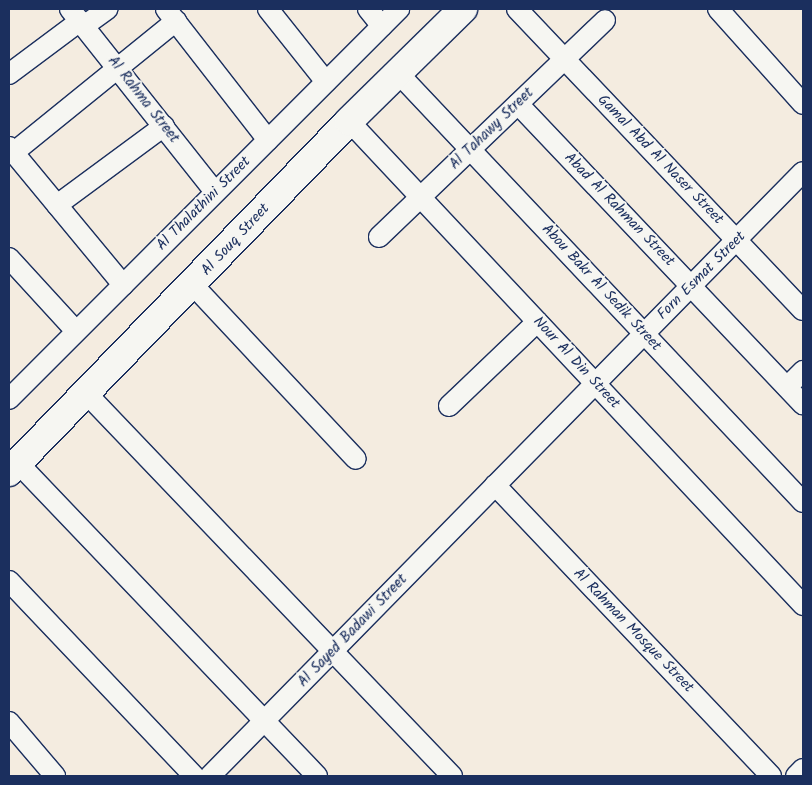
<!DOCTYPE html>
<style>
body{margin:0}
#map{position:relative;width:812px;height:785px;overflow:hidden;background:#f4ece0;font-family:Kalam,sans-serif}
div>[style]{position:absolute}
.roads{filter:drop-shadow(1px 0 #1b2f5e) drop-shadow(-1px 0 #1b2f5e) drop-shadow(0 1px #1b2f5e) drop-shadow(0 -1px #1b2f5e)}
.street>*{height:20px;margin:-10px;padding:0 10px;transform-origin:10px;border-radius:10px;background:#f6f6f2}
.secondary>*{height:28px;margin:-14px;padding:0 14px;transform-origin:14px;border-radius:14px;background:#f6f6f2}
span{translate:-50% -50%;white-space:nowrap;text-align:center;line-height:1.15;-webkit-text-stroke:4px #f6f6f2;paint-order:stroke}
.street-label{font-size:15px;color:#1b2f5e}
.frame{position:absolute;inset:0;border:10px solid #1b2f5e;pointer-events:none}
</style>
<div id="map">
<div class="roads">
<div class="street">
<div style="left:70px;top:9px;width:233px;rotate:51.6deg"></div>
<div style="left:166px;top:9px;width:166px;rotate:52.1deg"></div>
<div style="left:268px;top:9px;width:93px;rotate:51.5deg"></div>
<div style="left:368px;top:9px;width:22px;rotate:51deg"></div>
<div style="left:517px;top:9px;width:415px;rotate:46.5deg"></div>
<div style="left:718px;top:9px;width:127px;rotate:48.2deg"></div>
<div style="left:84px;top:26px;width:29px;rotate:-36deg"></div>
<div style="left:398px;top:73px;width:590px;rotate:46.65deg"></div>
<div style="left:9px;top:74px;width:89px;rotate:-36.7deg"></div>
<div style="left:518px;top:104px;width:414px;rotate:46.5deg"></div>
<div style="left:349px;top:121px;width:664px;rotate:46.83deg"></div>
<div style="left:9px;top:147px;width:179px;rotate:50.4deg"></div>
<div style="left:13px;top:153px;width:210px;rotate:-39deg"></div>
<div style="left:57px;top:205px;width:133px;rotate:-36.4deg"></div>
<div style="left:379px;top:237px;width:313px;rotate:-43.8deg"></div>
<div style="left:9px;top:258px;width:99px;rotate:47.5deg"></div>
<div style="left:193px;top:285px;width:238px;rotate:46.9deg"></div>
<div style="left:787px;top:387px;width:23px;rotate:-45deg"></div>
<div style="left:86px;top:393px;width:530px;rotate:46.3deg"></div>
<div style="left:9px;top:399px;width:552px;rotate:-45deg"></div>
<div style="left:449px;top:406px;width:122px;rotate:-43.7deg"></div>
<div style="left:18px;top:463px;width:433px;rotate:46.3deg"></div>
<div style="left:495px;top:485px;width:401px;rotate:46.5deg"></div>
<div style="left:9px;top:581px;width:269px;rotate:46.5deg"></div>
<div style="left:9px;top:722px;width:71px;rotate:49.6deg"></div>
<div style="left:210px;top:776px;width:846px;rotate:-45.53deg"></div>
<div style="left:796px;top:776px;width:10px;rotate:-45deg"></div>
</div>
<div class="secondary">
<div style="left:9px;top:472px;width:489px;rotate:-45.9deg"></div>
<div style="left:349px;top:121px;width:160px;rotate:-44.5deg"></div>
</div>
</div>
<div class="street-label">
<span style="left:143px;top:100px;rotate:52deg">Al Rahma Street</span>
<span style="left:492px;top:129px;rotate:-44deg">Al Tahawy Street</span>
<span style="left:660px;top:160px;rotate:46deg">Gamal Abd Al Naser Street</span>
<span style="left:204px;top:204px;rotate:-45deg">Al Thalathini Street</span>
<span style="left:619px;top:210px;rotate:46deg">Abad Al Rahman Street</span>
<span style="left:236px;top:240px;rotate:-47deg">Al Souq Street</span>
<span style="left:702px;top:276px;rotate:-45deg">Forn Esmat Street</span>
<span style="left:601px;top:288px;rotate:47deg">Abou Bakr Al Sedik Street</span>
<span style="left:576px;top:363px;rotate:47deg">Nour Al Din Street</span>
<span style="left:353px;top:631px;rotate:-46deg">Al Sayed Badawi Street</span>
<span style="left:633px;top:631px;rotate:46deg">Al Rahman Mosque Street</span>
</div>
<div class="frame"></div>
</div>
